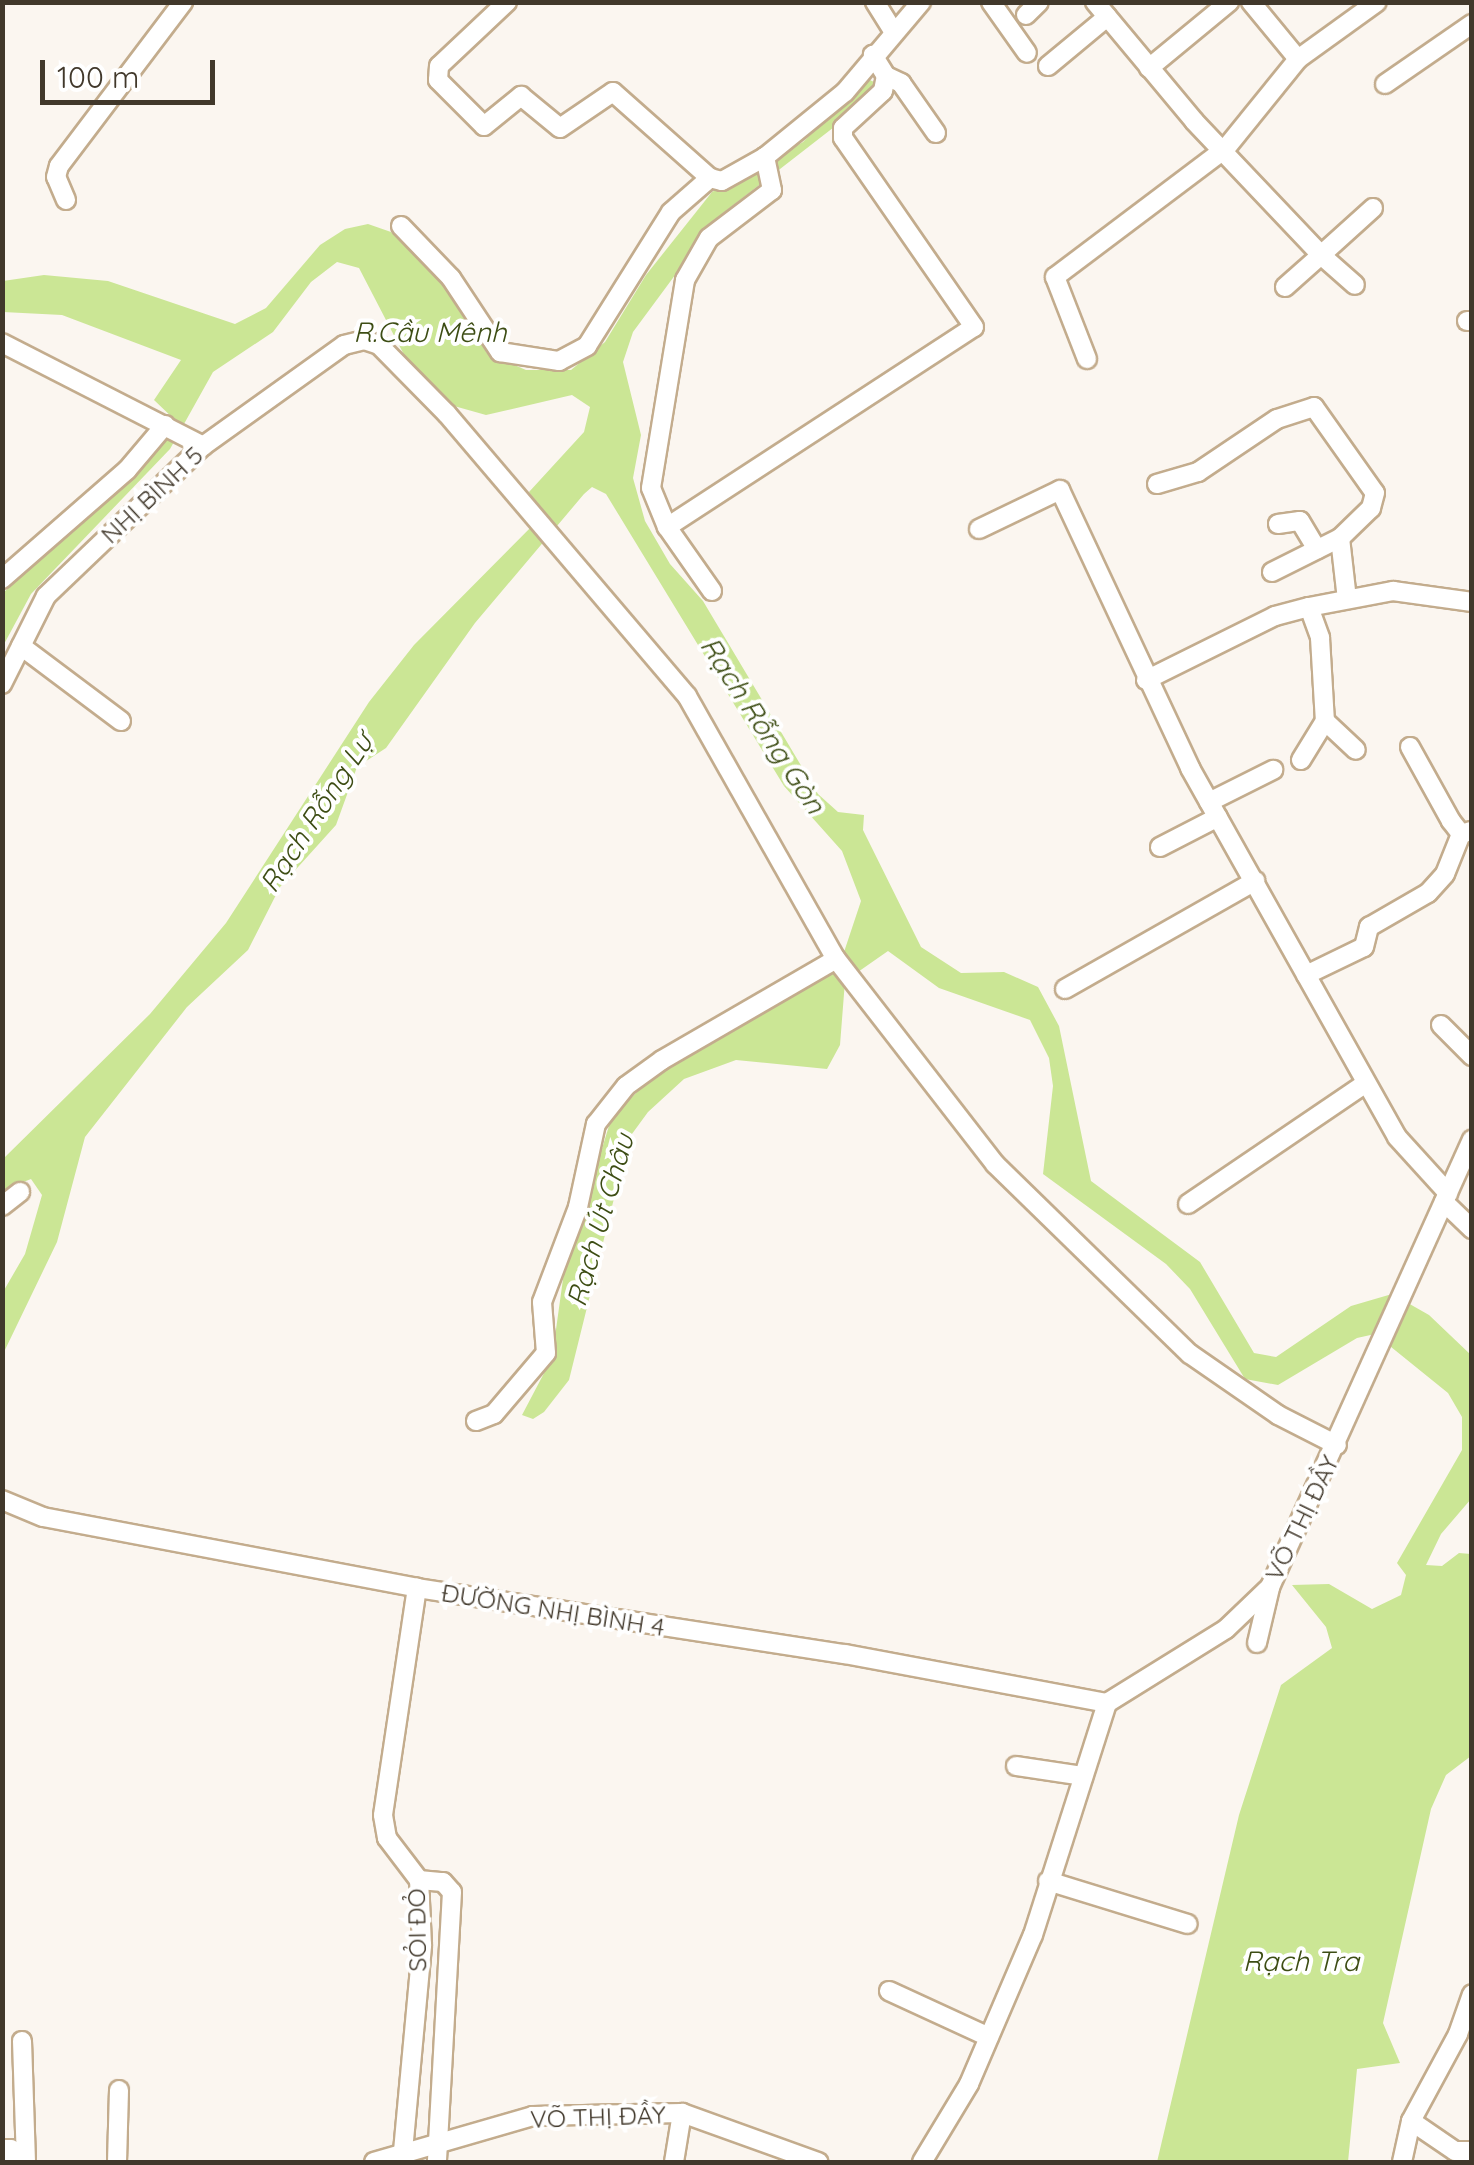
<!DOCTYPE html>
<meta charset="utf-8">
<style>
body{margin:0}
#map{position:relative;width:1474px;height:2165px;overflow:hidden;background:#fbf6f0;font-family:Quicksand,sans-serif}
div>[style]{position:absolute}
.water>*{inset:0;background:#cbe695}
.roads{filter:drop-shadow(2px 0 #c3ac8d) drop-shadow(-2px 0 #c3ac8d) drop-shadow(0 2px #c3ac8d) drop-shadow(0 -2px #c3ac8d)}
.minor>*{height:18px;margin:-9px;padding:0 9px;transform-origin:9px;border-radius:9px;background:#fff}
span{translate:-50% -50%;white-space:nowrap;text-align:center;line-height:1.15;-webkit-text-stroke:8px #fff;paint-order:stroke}
.street-label{font-size:25px;color:#41382b}
.water-label{font-size:28px;color:#3d4d14;font-style:italic}
.frame{position:absolute;inset:0;border:5px solid #41382b;pointer-events:none}
.scale{position:absolute;left:40px;top:60px;width:175px;height:45px;box-sizing:border-box;border:5px solid #41382b;border-top:0;padding-left:12px;font-size:30px;line-height:35px;white-space:nowrap;color:#41382b;-webkit-text-stroke:8px #fff;paint-order:stroke}
</style>
<div id="map">
<div class="water">
<div style="clip-path:polygon(866px 78px,878px 84px,865px 103px,718px 217px,633px 332px,623px 362px,641px 435px,633px 478px,645px 521px,670px 564px,703px 601px,818px 794px,838px 812px,864px 815px,863px 830px,921px 947px,961px 973px,1004px 972px,1038px 987px,1059px 1026px,1091px 1181px,1200px 1262px,1254px 1353px,1276px 1357px,1351px 1306px,1392px 1294px,1429px 1315px,1471px 1355px,1471px 1499px,1441px 1534px,1426px 1565px,1442px 1566px,1459px 1553px,1471px 1554px,1471px 1756px,1446px 1775px,1431px 1809px,1383px 2023px,1400px 2063px,1357px 2069px,1348px 2162px,1157px 2162px,1239px 1815px,1281px 1685px,1332px 1648px,1326px 1627px,1292px 1585px,1329px 1584px,1372px 1609px,1401px 1595px,1406px 1575px,1397px 1563px,1462px 1450px,1462px 1417px,1448px 1393px,1375px 1334px,1357px 1338px,1278px 1385px,1245px 1379px,1190px 1289px,1166px 1264px,1043px 1174px,1053px 1086px,1049px 1058px,1030px 1020px,939px 988px,888px 951px,845px 981px,840px 1045px,827px 1069px,736px 1060px,684px 1079px,648px 1112px,629px 1138px,569px 1380px,544px 1412px,533px 1419px,522px 1415px,552px 1358px,564px 1272px,612px 1116px,656px 1074px,838px 970px,861px 901px,842px 851px,784px 786px,606px 494px,592px 487px,584px 494px,475px 623px,386px 748px,357px 767px,336px 825px,280px 887px,248px 950px,187px 1007px,85px 1137px,57px 1242px,3px 1354px,3px 1292px,25px 1254px,42px 1195px,31px 1179px,3px 1190px,3px 1159px,150px 1014px,226px 923px,369px 702px,414px 645px,541px 517px,529px 492px,584px 432px,590px 407px,572px 395px,486px 415px,454px 406px,414px 374px,359px 268px,337px 262px,311px 282px,273px 332px,213px 372px,170px 449px,31px 594px,3px 646px,3px 593px,167px 437px,176px 421px,154px 400px,181px 360px,62px 315px,3px 312px,3px 281px,44px 275px,108px 281px,235px 324px,266px 308px,320px 245px,345px 229px,368px 224px,391px 232px,432px 269px,487px 353px,526px 370px,571px 370px,605px 342px,646px 275px,712px 192px,803px 142px)"></div>
</div>
<div class="roads">
<div class="minor">
<div style="left:507px;top:2px;width:93px;rotate:136.7deg"></div>
<div style="left:439px;top:66px;width:14px;rotate:94deg"></div>
<div style="left:438px;top:80px;width:65px;rotate:45deg"></div>
<div style="left:484px;top:126px;width:48px;rotate:-39deg"></div>
<div style="left:521px;top:96px;width:50px;rotate:39.4deg"></div>
<div style="left:560px;top:128px;width:64px;rotate:-34.2deg"></div>
<div style="left:613px;top:92px;width:130px;rotate:41.6deg"></div>
<div style="left:710px;top:178px;width:12px;rotate:14deg"></div>
<div style="left:722px;top:181px;width:49px;rotate:-29.2deg"></div>
<div style="left:875px;top:2px;width:36px;rotate:58deg"></div>
<div style="left:991px;top:2px;width:62px;rotate:54.8deg"></div>
<div style="left:1095px;top:2px;width:155px;rotate:50.2deg"></div>
<div style="left:1194px;top:121px;width:185px;rotate:46.5deg"></div>
<div style="left:1321px;top:255px;width:70px;rotate:-42.1deg"></div>
<div style="left:1251px;top:2px;width:74px;rotate:50.5deg"></div>
<div style="left:1026px;top:15px;width:18px;rotate:-45deg"></div>
<div style="left:1048px;top:66px;width:77px;rotate:-39.7deg"></div>
<div style="left:1149px;top:68px;width:104px;rotate:-39.5deg"></div>
<div style="left:886px;top:76px;width:17px;rotate:25deg"></div>
<div style="left:901px;top:83px;width:61px;rotate:55deg"></div>
<div style="left:1385px;top:84px;width:106px;rotate:-34.6deg"></div>
<div style="left:66px;top:200px;width:25px;rotate:-113deg"></div>
<div style="left:56px;top:177px;width:11px;rotate:-75deg"></div>
<div style="left:59px;top:166px;width:206px;rotate:-52.9deg"></div>
<div style="left:401px;top:226px;width:72px;rotate:46.1deg"></div>
<div style="left:451px;top:278px;width:89px;rotate:56.5deg"></div>
<div style="left:500px;top:352px;width:60px;rotate:8.7deg"></div>
<div style="left:559px;top:361px;width:32px;rotate:-28deg"></div>
<div style="left:587px;top:346px;width:158px;rotate:-57.9deg"></div>
<div style="left:671px;top:212px;width:52px;rotate:-41.1deg"></div>
<div style="left:1285px;top:287px;width:48px;rotate:-41.6deg"></div>
<div style="left:1321px;top:255px;width:45px;rotate:41.4deg"></div>
<div style="left:1467px;top:321px;width:5px"></div>
<div style="left:2px;top:343px;width:226px;rotate:27.1deg"></div>
<div style="left:1087px;top:359px;width:88px;rotate:-111.3deg"></div>
<div style="left:1055px;top:277px;width:214px;rotate:-37deg"></div>
<div style="left:1226px;top:148px;width:114px;rotate:-51deg"></div>
<div style="left:1298px;top:59px;width:97px;rotate:-35.8deg"></div>
<div style="left:1157px;top:484px;width:43px;rotate:-16.3deg"></div>
<div style="left:1198px;top:472px;width:95px;rotate:-33.9deg"></div>
<div style="left:1277px;top:419px;width:39px;rotate:-18deg"></div>
<div style="left:1314px;top:407px;width:105px;rotate:54.7deg"></div>
<div style="left:1375px;top:493px;width:16px;rotate:105deg"></div>
<div style="left:1371px;top:508px;width:43px;rotate:135.9deg"></div>
<div style="left:1340px;top:538px;width:61px;rotate:83.5deg"></div>
<div style="left:1278px;top:524px;width:22px;rotate:-8deg"></div>
<div style="left:1300px;top:521px;width:33px;rotate:59deg"></div>
<div style="left:667px;top:527px;width:366px;rotate:-33.1deg"></div>
<div style="left:974px;top:327px;width:230px;rotate:-124.7deg"></div>
<div style="left:843px;top:138px;width:10px;rotate:-90deg"></div>
<div style="left:843px;top:128px;width:54px;rotate:-42.8deg"></div>
<div style="left:883px;top:91px;width:15px;rotate:-79deg"></div>
<div style="left:886px;top:76px;width:25px;rotate:-122deg"></div>
<div style="left:979px;top:529px;width:90px;rotate:-25.7deg"></div>
<div style="left:1060px;top:490px;width:307px;rotate:64.9deg"></div>
<div style="left:1190px;top:768px;width:423px;rotate:60.7deg"></div>
<div style="left:1397px;top:1137px;width:76px;rotate:47.7deg"></div>
<div style="left:1272px;top:572px;width:76px;rotate:-26.6deg"></div>
<div style="left:2px;top:579px;width:166px;rotate:-41.1deg"></div>
<div style="left:127px;top:470px;width:59px;rotate:-49.8deg"></div>
<div style="left:712px;top:591px;width:78px;rotate:-125.1deg"></div>
<div style="left:667px;top:527px;width:42px;rotate:-112.3deg"></div>
<div style="left:651px;top:488px;width:211px;rotate:-80.7deg"></div>
<div style="left:685px;top:280px;width:48px;rotate:-60.3deg"></div>
<div style="left:709px;top:238px;width:79px;rotate:-37.3deg"></div>
<div style="left:772px;top:190px;width:34px;rotate:-102deg"></div>
<div style="left:765px;top:157px;width:103px;rotate:-39.1deg"></div>
<div style="left:845px;top:92px;width:118px;rotate:-49.8deg"></div>
<div style="left:1309px;top:607px;width:33px;rotate:70deg"></div>
<div style="left:1320px;top:638px;width:83px;rotate:86.6deg"></div>
<div style="left:1325px;top:721px;width:42px;rotate:43.1deg"></div>
<div style="left:21px;top:646px;width:125px;rotate:36.9deg"></div>
<div style="left:1146px;top:680px;width:144px;rotate:-26.4deg"></div>
<div style="left:1275px;top:616px;width:35px;rotate:-15deg"></div>
<div style="left:1309px;top:607px;width:86px;rotate:-10.8deg"></div>
<div style="left:1393px;top:591px;width:80px;rotate:7.9deg"></div>
<div style="left:2px;top:684px;width:98px;rotate:-63.4deg"></div>
<div style="left:46px;top:596px;width:217px;rotate:-43.7deg"></div>
<div style="left:203px;top:446px;width:173px;rotate:-35.6deg"></div>
<div style="left:344px;top:345px;width:21px;rotate:-14deg"></div>
<div style="left:364px;top:340px;width:16px;rotate:18deg"></div>
<div style="left:379px;top:345px;width:97px;rotate:45.4deg"></div>
<div style="left:447px;top:414px;width:370px;rotate:49.6deg"></div>
<div style="left:687px;top:696px;width:302px;rotate:60.5deg"></div>
<div style="left:836px;top:959px;width:259px;rotate:52.2deg"></div>
<div style="left:995px;top:1164px;width:272px;rotate:44.3deg"></div>
<div style="left:1190px;top:1354px;width:107px;rotate:34.7deg"></div>
<div style="left:1278px;top:1415px;width:66px;rotate:27deg"></div>
<div style="left:1410px;top:747px;width:85px;rotate:61deg"></div>
<div style="left:1451px;top:821px;width:16px;rotate:52deg"></div>
<div style="left:1461px;top:834px;width:10px;rotate:-17deg"></div>
<div style="left:1301px;top:760px;width:46px;rotate:-58.4deg"></div>
<div style="left:1209px;top:802px;width:72px;rotate:-26.6deg"></div>
<div style="left:1160px;top:847px;width:65px;rotate:-27.3deg"></div>
<div style="left:1306px;top:975px;width:64px;rotate:-25.8deg"></div>
<div style="left:1364px;top:947px;width:21px;rotate:-76deg"></div>
<div style="left:1369px;top:927px;width:68px;rotate:-30deg"></div>
<div style="left:1428px;top:893px;width:25px;rotate:-48deg"></div>
<div style="left:1445px;top:874px;width:43px;rotate:-68.2deg"></div>
<div style="left:1065px;top:989px;width:219px;rotate:-29.6deg"></div>
<div style="left:1441px;top:1025px;width:44px;rotate:45deg"></div>
<div style="left:1444px;top:1202px;width:39px;rotate:44deg"></div>
<div style="left:1188px;top:1204px;width:215px;rotate:-34.2deg"></div>
<div style="left:2px;top:1206px;width:23px;rotate:-38deg"></div>
<div style="left:476px;top:1421px;width:19px;rotate:-21deg"></div>
<div style="left:494px;top:1414px;width:80px;rotate:-49.6deg"></div>
<div style="left:546px;top:1353px;width:51px;rotate:-94.5deg"></div>
<div style="left:542px;top:1302px;width:102px;rotate:-69.2deg"></div>
<div style="left:578px;top:1207px;width:85px;rotate:-77.8deg"></div>
<div style="left:596px;top:1124px;width:48px;rotate:-51.7deg"></div>
<div style="left:626px;top:1086px;width:44px;rotate:-35.8deg"></div>
<div style="left:662px;top:1060px;width:201px;rotate:-30.1deg"></div>
<div style="left:2px;top:1500px;width:44px;rotate:22.5deg"></div>
<div style="left:43px;top:1517px;width:381px;rotate:10.7deg"></div>
<div style="left:417px;top:1588px;width:433px;rotate:8.8deg"></div>
<div style="left:845px;top:1654px;width:267px;rotate:10.6deg"></div>
<div style="left:1257px;top:1643px;width:57px;rotate:-76.7deg"></div>
<div style="left:1016px;top:1766px;width:68px;rotate:8.5deg"></div>
<div style="left:419px;top:1880px;width:24px;rotate:5deg"></div>
<div style="left:443px;top:1882px;width:13px;rotate:48deg"></div>
<div style="left:452px;top:1892px;width:270px;rotate:93.2deg"></div>
<div style="left:1048px;top:1881px;width:146px;rotate:17.1deg"></div>
<div style="left:889px;top:1991px;width:110px;rotate:24.7deg"></div>
<div style="left:22px;top:2041px;width:121px;rotate:88.1deg"></div>
<div style="left:1411px;top:2121px;width:53px;rotate:34.3deg"></div>
<div style="left:1455px;top:2151px;width:17px"></div>
<div style="left:2px;top:2149px;width:9px"></div>
<div style="left:11px;top:2149px;width:13px;rotate:90deg"></div>
<div style="left:117px;top:2162px;width:72px;rotate:-88.4deg"></div>
<div style="left:374px;top:2162px;width:166px;rotate:-16.1deg"></div>
<div style="left:533px;top:2116px;width:149px;rotate:-1.2deg"></div>
<div style="left:682px;top:2113px;width:145px;rotate:19.8deg"></div>
<div style="left:402px;top:2162px;width:218px;rotate:-84.7deg"></div>
<div style="left:422px;top:1945px;width:65px;rotate:-92.6deg"></div>
<div style="left:419px;top:1880px;width:53px;rotate:-127.3deg"></div>
<div style="left:387px;top:1838px;width:23px;rotate:-100deg"></div>
<div style="left:383px;top:1815px;width:230px;rotate:-81.5deg"></div>
<div style="left:674px;top:2162px;width:50px;rotate:-80.7deg"></div>
<div style="left:922px;top:2162px;width:91px;rotate:-58.9deg"></div>
<div style="left:969px;top:2084px;width:162px;rotate:-66.8deg"></div>
<div style="left:1033px;top:1935px;width:244px;rotate:-72.3deg"></div>
<div style="left:1107px;top:1703px;width:140px;rotate:-31.9deg"></div>
<div style="left:1226px;top:1629px;width:61px;rotate:-43.7deg"></div>
<div style="left:1270px;top:1587px;width:491px;rotate:-65.7deg"></div>
<div style="left:1402px;top:2162px;width:42px;rotate:-77.6deg"></div>
<div style="left:1411px;top:2121px;width:99px;rotate:-61.6deg"></div>
<div style="left:1458px;top:2034px;width:42px;rotate:-70.7deg"></div>
</div>
</div>
<div class="street-label">
<span style="left:152px;top:495px;rotate:-43deg">NHỊ BÌNH 5</span>
<span style="left:1302px;top:1518px;rotate:-64deg">VÕ THỊ ĐẦY</span>
<span style="left:553px;top:1610px;rotate:9deg">ĐƯỜNG NHỊ BÌNH 4</span>
<span style="left:417px;top:1930px;rotate:-91deg">SỎI ĐỎ</span>
<span style="left:598px;top:2117px;rotate:-2deg">VÕ THỊ ĐẦY</span>
</div>
<div class="water-label">
<span style="left:430px;top:332px">R.Cầu Mênh</span>
<span style="left:763px;top:725px;rotate:57deg">Rạch Rỗng Gòn</span>
<span style="left:316px;top:813px;rotate:-57deg">Rạch Rỗng Lự</span>
<span style="left:600px;top:1220px;rotate:-74deg">Rạch Út Châu</span>
<span style="left:1301px;top:1961px">Rạch Tra</span>
</div>
<div class="frame"></div>
<div class="scale">100 m</div>
</div>
